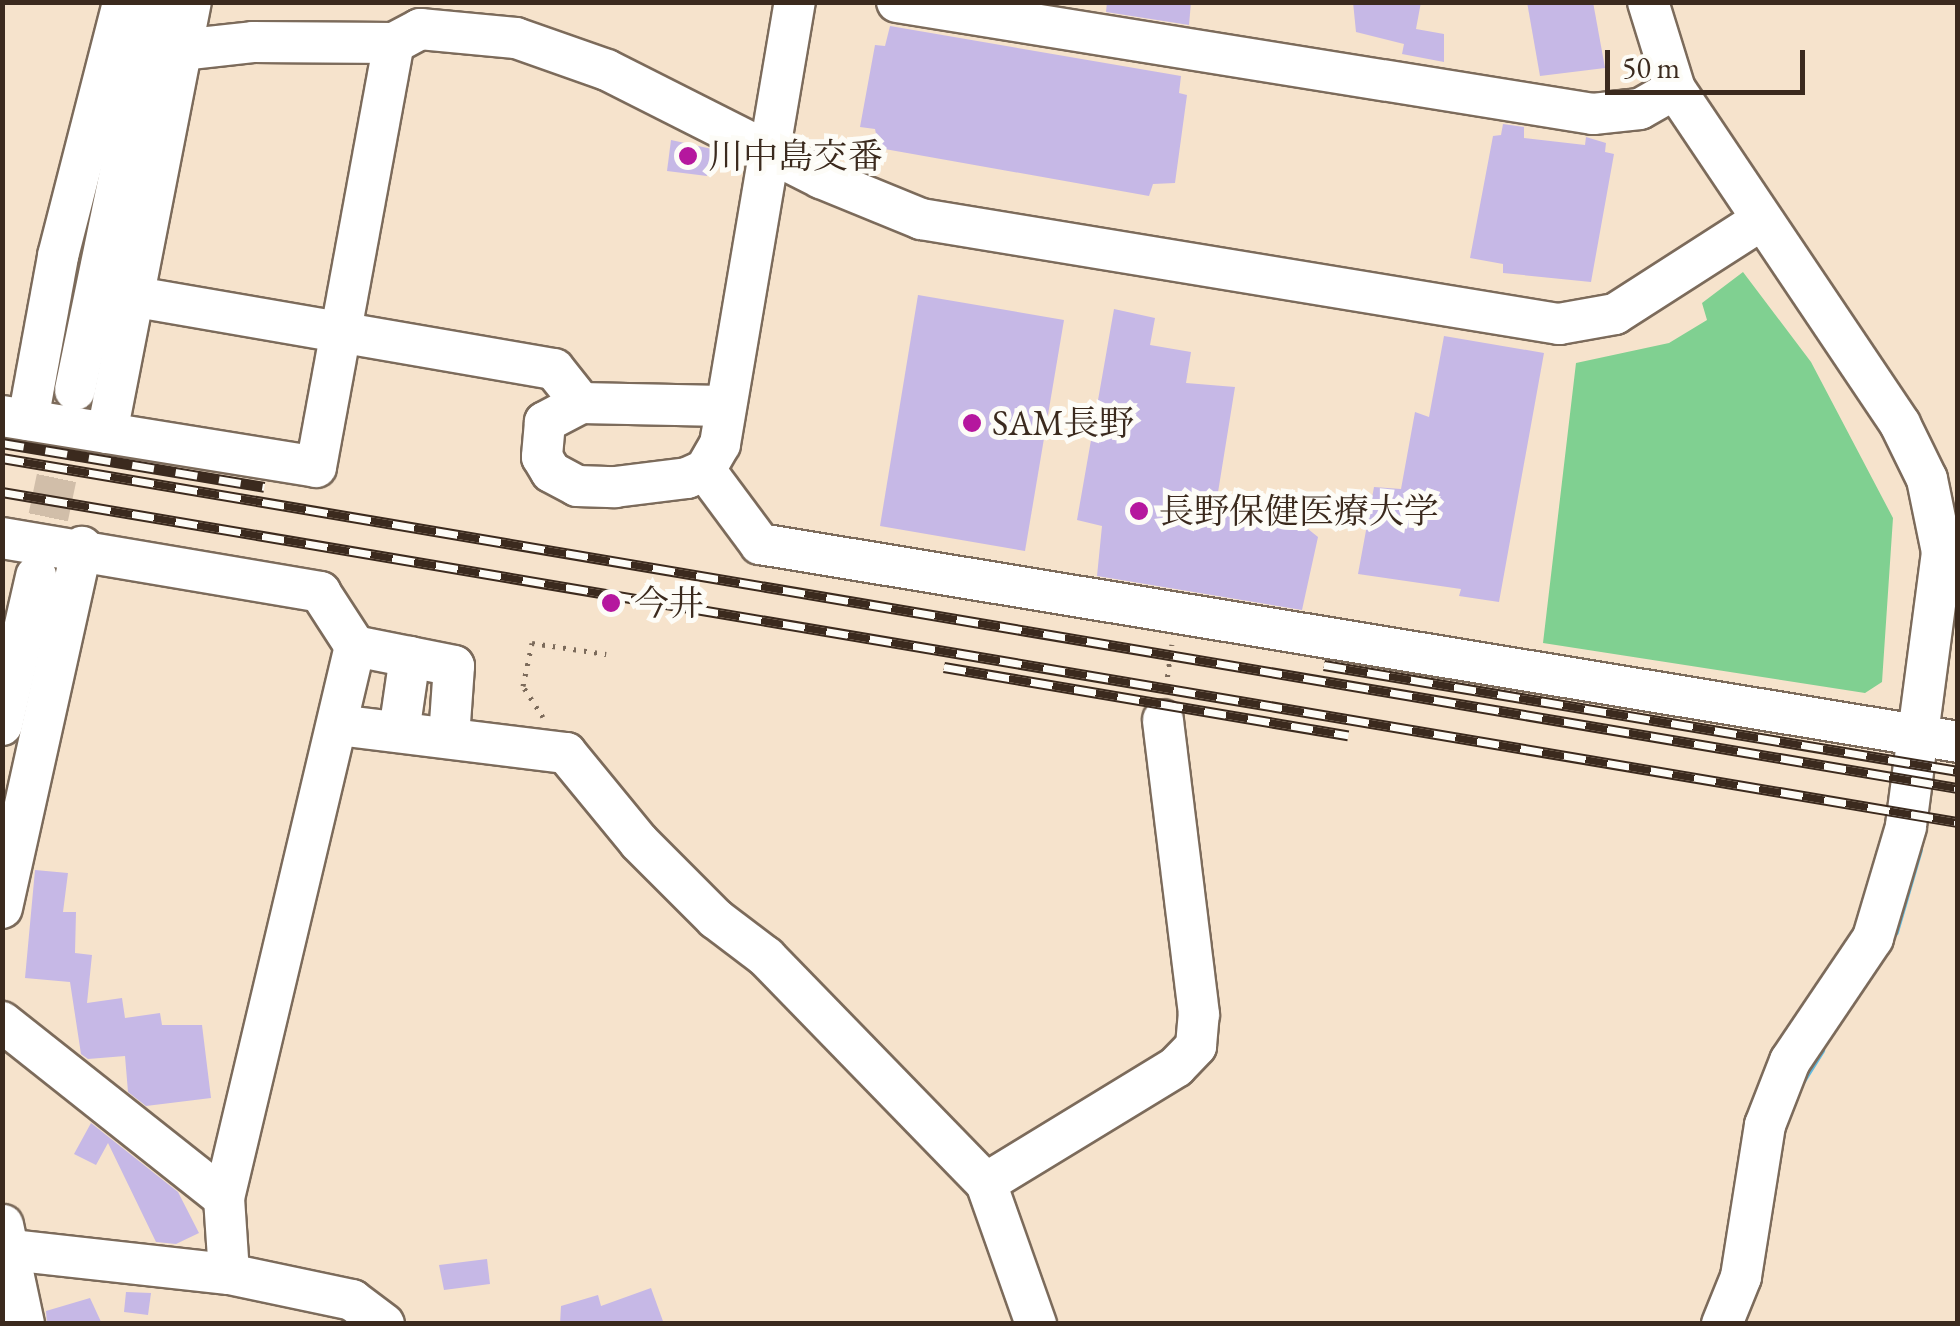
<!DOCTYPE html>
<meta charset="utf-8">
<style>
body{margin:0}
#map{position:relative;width:1960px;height:1326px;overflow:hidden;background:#f6e3cc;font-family:"EB Garamond","Noto Serif JP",serif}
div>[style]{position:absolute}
.green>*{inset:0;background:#80d091}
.stream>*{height:8px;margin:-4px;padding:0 4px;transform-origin:4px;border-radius:4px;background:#61badf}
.building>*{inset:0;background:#c6b8e6}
.minor-tunnel>*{height:40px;margin-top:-20px;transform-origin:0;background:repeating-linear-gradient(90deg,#d1bea9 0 40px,transparent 0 60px)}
.path>*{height:5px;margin-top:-2.5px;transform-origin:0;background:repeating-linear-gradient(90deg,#7c6b5b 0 2.5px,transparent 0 10.5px)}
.roads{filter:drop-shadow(2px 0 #7c6b5b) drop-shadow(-2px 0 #7c6b5b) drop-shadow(0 2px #7c6b5b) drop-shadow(0 -2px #7c6b5b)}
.minor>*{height:40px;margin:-20px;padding:0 20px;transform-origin:20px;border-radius:20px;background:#fff}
.rail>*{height:11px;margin-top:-5.5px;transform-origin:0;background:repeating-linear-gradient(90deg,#fdfcf7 0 22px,#3b2a1e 0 44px);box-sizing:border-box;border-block:2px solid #3b2a1e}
.dots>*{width:28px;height:28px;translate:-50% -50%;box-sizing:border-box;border:5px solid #fdfcf7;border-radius:50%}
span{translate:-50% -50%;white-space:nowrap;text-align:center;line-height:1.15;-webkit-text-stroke:10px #fdfcf7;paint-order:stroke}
.poi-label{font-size:35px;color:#3b2a1e}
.left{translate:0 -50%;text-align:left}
.frame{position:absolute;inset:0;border:5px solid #3b2a1e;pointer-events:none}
.scale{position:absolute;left:1605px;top:50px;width:200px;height:45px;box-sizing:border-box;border:5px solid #3b2a1e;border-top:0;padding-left:12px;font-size:30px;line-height:35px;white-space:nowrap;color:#3b2a1e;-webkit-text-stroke:8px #fdfcf7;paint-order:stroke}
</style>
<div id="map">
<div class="green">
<div style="clip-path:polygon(1743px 272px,1811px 362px,1893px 518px,1882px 682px,1865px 693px,1543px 643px,1576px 363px,1669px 343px,1707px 320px,1702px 303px)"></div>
</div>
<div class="stream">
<div style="left:1895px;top:932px;width:85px;rotate:-73.7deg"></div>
<div style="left:1802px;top:1081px;width:36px;rotate:-58deg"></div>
</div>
<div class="building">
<div style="clip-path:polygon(1107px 2px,1191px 2px,1189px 25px,1106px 12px)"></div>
<div style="clip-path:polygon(1353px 2px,1421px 2px,1416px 29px,1444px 34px,1444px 62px,1402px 54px,1404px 44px,1356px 32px)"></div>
<div style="clip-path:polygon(1527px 2px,1593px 2px,1605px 68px,1540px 76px)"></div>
<div style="clip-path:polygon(890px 26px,1181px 76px,1179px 93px,1187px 95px,1175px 183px,1153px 184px,1149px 196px,879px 148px,875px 129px,860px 127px,875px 45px,885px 46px)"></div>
<div style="clip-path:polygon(1503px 124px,1524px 127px,1524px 138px,1585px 145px,1586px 137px,1606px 143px,1605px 152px,1614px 154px,1591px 282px,1503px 273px,1503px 264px,1470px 258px,1493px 136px,1501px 135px)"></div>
<div style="clip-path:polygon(671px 140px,712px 149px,707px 176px,667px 171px)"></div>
<div style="clip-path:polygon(918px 295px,1064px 320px,1025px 551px,880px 526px)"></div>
<div style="clip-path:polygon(1114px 309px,1155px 318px,1150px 345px,1191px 352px,1186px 383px,1235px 387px,1215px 511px,1308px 529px,1318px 537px,1302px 610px,1097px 576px,1102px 526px,1077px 520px)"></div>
<div style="clip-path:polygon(1444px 336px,1544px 353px,1499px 602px,1459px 596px,1461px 589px,1358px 574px,1374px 487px,1401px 489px,1415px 412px,1429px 417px)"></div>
<div style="clip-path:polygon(35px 870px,68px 873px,63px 912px,76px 912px,75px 953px,92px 955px,87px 1003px,122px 998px,125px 1018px,160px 1013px,162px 1025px,202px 1025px,211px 1098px,146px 1106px,128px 1092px,125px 1056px,88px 1059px,81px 1054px,70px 982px,25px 978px)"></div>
<div style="clip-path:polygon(91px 1123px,178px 1192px,199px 1233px,176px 1244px,156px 1242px,108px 1143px,96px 1165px,74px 1154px)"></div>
<div style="clip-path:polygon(487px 1259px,490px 1284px,444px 1290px,439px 1265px)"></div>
<div style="clip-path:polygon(651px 1288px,664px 1324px,560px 1324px,561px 1306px,598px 1295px,601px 1306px)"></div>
<div style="clip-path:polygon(126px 1292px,151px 1293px,148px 1315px,124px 1312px)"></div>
<div style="clip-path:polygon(90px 1298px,102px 1324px,47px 1324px,46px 1311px)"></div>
</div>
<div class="minor-tunnel">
<div style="left:36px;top:576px;width:186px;rotate:-78.2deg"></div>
</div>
<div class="path">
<div style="left:1166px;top:687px;width:43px;rotate:-82.1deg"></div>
<div style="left:543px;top:717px;width:37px;rotate:-123deg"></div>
<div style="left:523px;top:686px;width:44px;rotate:-78.2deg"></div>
<div style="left:532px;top:643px;width:75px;rotate:8.5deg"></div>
</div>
<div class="roads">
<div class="minor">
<div style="left:897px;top:2px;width:705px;rotate:9.14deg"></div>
<div style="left:1593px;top:114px;width:47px;rotate:-6.1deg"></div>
<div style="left:1640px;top:109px;width:40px;rotate:-29.7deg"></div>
<div style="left:1648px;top:2px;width:91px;rotate:72.8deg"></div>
<div style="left:1675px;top:89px;width:404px;rotate:56.1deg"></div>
<div style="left:1900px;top:424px;width:61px;rotate:63.9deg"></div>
<div style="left:1927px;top:479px;width:75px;rotate:78.4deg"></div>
<div style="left:1942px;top:552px;width:277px;rotate:97.5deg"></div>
<div style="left:1906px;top:827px;width:116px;rotate:106.6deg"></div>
<div style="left:1873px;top:938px;width:148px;rotate:124deg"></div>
<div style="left:1790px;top:1061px;width:69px;rotate:111.3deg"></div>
<div style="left:1765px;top:1125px;width:154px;rotate:99deg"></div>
<div style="left:1741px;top:1277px;width:51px;rotate:112deg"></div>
<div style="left:181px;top:50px;width:72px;rotate:-6.3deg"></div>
<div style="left:253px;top:42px;width:141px;rotate:0.4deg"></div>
<div style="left:131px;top:296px;width:429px;rotate:9.8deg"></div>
<div style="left:554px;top:369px;width:43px;rotate:51.5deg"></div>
<div style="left:75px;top:390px;width:396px;rotate:-78.3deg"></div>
<div style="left:723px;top:406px;width:142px;rotate:-178.8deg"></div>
<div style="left:581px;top:403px;width:41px;rotate:152.2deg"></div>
<div style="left:545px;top:422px;width:35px;rotate:95deg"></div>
<div style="left:542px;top:457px;width:17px;rotate:59deg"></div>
<div style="left:551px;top:472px;width:30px;rotate:28deg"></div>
<div style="left:577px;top:486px;width:38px;rotate:2deg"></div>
<div style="left:615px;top:487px;width:73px;rotate:-7.1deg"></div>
<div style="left:687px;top:478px;width:20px;rotate:-24deg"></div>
<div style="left:705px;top:470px;width:30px;rotate:-60deg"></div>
<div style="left:720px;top:444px;width:448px;rotate:-80.4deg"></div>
<div style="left:2px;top:416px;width:318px;rotate:9.2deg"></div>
<div style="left:316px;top:467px;width:431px;rotate:-79.6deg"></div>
<div style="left:394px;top:43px;width:30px;rotate:-28deg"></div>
<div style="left:420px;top:29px;width:96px;rotate:5.4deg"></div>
<div style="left:516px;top:38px;width:96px;rotate:19.4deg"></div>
<div style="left:607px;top:70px;width:240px;rotate:26.8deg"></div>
<div style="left:821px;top:178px;width:108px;rotate:22.3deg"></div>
<div style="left:921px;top:219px;width:647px;rotate:9.35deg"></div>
<div style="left:1559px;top:324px;width:57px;rotate:-10.1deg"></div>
<div style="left:1615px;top:314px;width:172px;rotate:-32.7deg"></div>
<div style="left:28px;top:420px;width:167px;rotate:-79.6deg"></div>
<div style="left:58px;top:256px;width:262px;rotate:-75.6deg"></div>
<div style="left:107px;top:433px;width:439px;rotate:-79deg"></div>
<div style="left:705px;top:470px;width:92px;rotate:53.4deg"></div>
<div style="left:760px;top:544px;width:1214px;rotate:9.38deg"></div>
<div style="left:2px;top:538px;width:323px;rotate:9.6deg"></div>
<div style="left:320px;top:592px;width:64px;rotate:57.1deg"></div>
<div style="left:355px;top:646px;width:567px;rotate:103.35deg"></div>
<div style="left:224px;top:1198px;width:76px;rotate:86.2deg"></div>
<div style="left:355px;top:646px;width:101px;rotate:11.4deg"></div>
<div style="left:454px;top:666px;width:72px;rotate:94deg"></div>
<div style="left:2px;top:725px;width:153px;rotate:-77.1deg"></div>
<div style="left:338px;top:725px;width:230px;rotate:7deg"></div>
<div style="left:566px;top:753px;width:115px;rotate:50.6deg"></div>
<div style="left:639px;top:842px;width:109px;rotate:45deg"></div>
<div style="left:716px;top:919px;width:63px;rotate:37.2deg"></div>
<div style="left:766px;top:957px;width:315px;rotate:45.8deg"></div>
<div style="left:399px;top:732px;width:76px;rotate:-81.7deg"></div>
<div style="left:2px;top:908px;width:370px;rotate:-77.5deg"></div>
<div style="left:2px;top:1022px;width:283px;rotate:38.4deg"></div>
<div style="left:3px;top:1225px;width:101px;rotate:78deg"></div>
<div style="left:2px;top:1249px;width:228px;rotate:6.3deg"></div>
<div style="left:229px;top:1274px;width:126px;rotate:11.9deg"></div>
<div style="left:352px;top:1300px;width:40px;rotate:37deg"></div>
<div style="left:1036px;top:1324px;width:150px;rotate:-109.5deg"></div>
<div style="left:986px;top:1183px;width:223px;rotate:-31.4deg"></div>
<div style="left:1176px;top:1067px;width:29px;rotate:-46deg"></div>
<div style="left:1196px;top:1046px;width:32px;rotate:-85deg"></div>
<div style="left:1199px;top:1014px;width:296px;rotate:-97deg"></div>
</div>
</div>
<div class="rail">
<div style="left:2px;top:443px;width:266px;rotate:9.5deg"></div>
<div style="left:2px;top:458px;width:1984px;rotate:9.58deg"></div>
<div style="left:2px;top:492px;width:1984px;rotate:9.58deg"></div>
<div style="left:1324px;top:665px;width:643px;rotate:9.49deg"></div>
<div style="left:944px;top:667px;width:410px;rotate:9.6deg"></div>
</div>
<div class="dots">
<div style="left:688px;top:156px;background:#b5179e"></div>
<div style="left:972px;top:423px;background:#b5179e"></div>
<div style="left:1139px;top:511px;background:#b5179e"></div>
<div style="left:611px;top:603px;background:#b5179e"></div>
</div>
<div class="poi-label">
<span class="left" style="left:708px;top:156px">川中島交番</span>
<span class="left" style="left:992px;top:423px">SAM長野</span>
<span class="left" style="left:1159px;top:511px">長野保健医療大学</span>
<span class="left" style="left:634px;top:603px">今井</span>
</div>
<div class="frame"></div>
<div class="scale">50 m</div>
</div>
